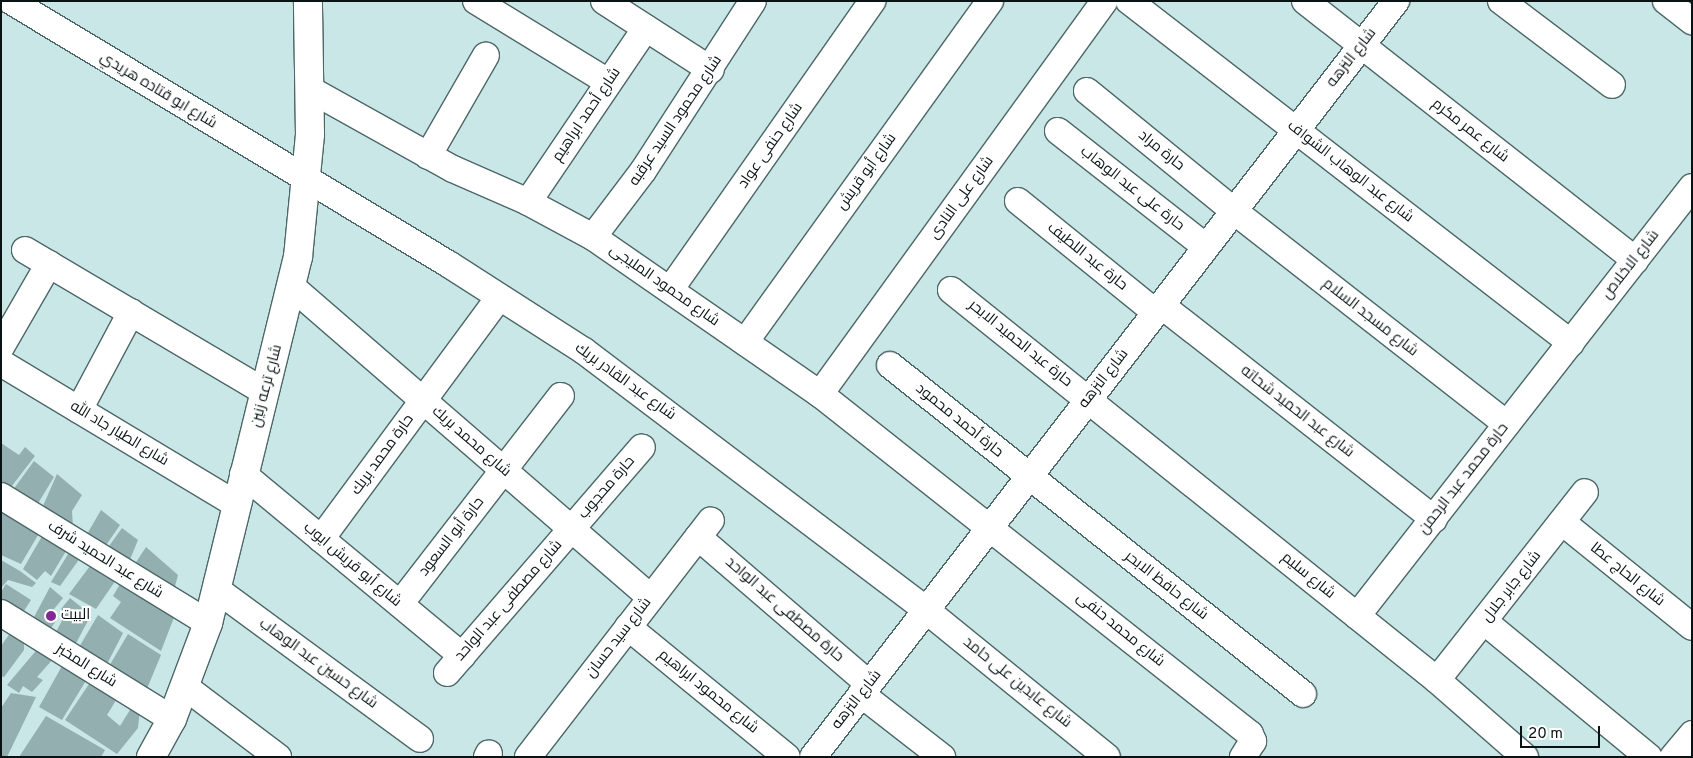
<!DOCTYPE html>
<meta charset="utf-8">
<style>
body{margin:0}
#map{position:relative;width:1693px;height:758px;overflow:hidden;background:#cae7e7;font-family:Overpass,Cairo,sans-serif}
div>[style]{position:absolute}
.building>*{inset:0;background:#93afaf}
.roads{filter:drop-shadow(1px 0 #4d6768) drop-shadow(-1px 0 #4d6768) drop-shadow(0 1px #4d6768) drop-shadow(0 -1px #4d6768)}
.street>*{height:26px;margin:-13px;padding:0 13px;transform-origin:13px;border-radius:13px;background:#fff}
.secondary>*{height:28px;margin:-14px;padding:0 14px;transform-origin:14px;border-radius:14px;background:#fff}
.dots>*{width:14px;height:14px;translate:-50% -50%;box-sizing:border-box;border:2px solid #fff;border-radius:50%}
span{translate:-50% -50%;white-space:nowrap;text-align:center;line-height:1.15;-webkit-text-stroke:4px #fff;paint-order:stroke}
.street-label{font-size:15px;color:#091314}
.poi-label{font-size:15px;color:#091314}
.left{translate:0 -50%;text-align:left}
.frame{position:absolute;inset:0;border:2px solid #091314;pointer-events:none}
.scale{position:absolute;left:1520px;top:726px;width:80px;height:22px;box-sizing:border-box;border:2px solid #091314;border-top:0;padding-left:6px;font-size:15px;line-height:18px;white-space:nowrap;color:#091314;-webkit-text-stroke:4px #fff;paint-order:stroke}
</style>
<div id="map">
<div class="building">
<div style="clip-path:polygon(1px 443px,19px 455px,25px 447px,35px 456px,8px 491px,1px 487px)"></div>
<div style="clip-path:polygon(34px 461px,54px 477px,34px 510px,10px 494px)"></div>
<div style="clip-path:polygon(57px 474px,82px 495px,72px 511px,73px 527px,43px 506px)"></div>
<div style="clip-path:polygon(6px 509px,41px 530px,21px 564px,1px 555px,1px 516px)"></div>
<div style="clip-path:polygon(101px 510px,120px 525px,102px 551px,83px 541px)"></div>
<div style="clip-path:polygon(122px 528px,138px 540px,127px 567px,104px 553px)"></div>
<div style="clip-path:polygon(45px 531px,69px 546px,51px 576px,45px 571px,37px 580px,23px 569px)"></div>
<div style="clip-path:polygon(73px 546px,83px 554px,60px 586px,51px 582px)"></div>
<div style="clip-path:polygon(146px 547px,178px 575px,173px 594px,131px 570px)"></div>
<div style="clip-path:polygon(1px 560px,20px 571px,36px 583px,32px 587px,8px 580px,1px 588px)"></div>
<div style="clip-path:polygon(93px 562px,118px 577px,96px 609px,69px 594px)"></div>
<div style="clip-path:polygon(123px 579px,175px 615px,161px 651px,110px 618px,121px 602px,113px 596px)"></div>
<div style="clip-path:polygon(6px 584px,31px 600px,22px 614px,1px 604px,1px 592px)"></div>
<div style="clip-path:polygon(50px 587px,63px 598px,50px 614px,56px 621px,49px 631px,33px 619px)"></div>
<div style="clip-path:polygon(70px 598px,91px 615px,73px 649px,55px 634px,66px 613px,61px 609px)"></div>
<div style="clip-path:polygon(98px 615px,123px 633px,106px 666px,78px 649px)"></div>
<div style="clip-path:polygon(13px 629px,24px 635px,24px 650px,4px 677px,1px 676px,1px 646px)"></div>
<div style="clip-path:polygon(128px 634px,161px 655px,146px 691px,108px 668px)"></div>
<div style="clip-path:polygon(40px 646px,54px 658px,37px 677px,43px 680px,32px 692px,23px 686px,19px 693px,7px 685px)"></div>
<div style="clip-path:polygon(62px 666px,87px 679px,62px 720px,39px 707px)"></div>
<div style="clip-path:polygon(91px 681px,118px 697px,107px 715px,120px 726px,133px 705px,140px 709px,138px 728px,117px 754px,65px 720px)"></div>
<div style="clip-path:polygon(11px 693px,36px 697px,7px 757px,1px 757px,1px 708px)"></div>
<div style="clip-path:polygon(46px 716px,105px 750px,101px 757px,19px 757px)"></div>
</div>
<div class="roads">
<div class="street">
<div style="left:11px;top:1px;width:512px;rotate:31.02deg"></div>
<div style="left:450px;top:265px;width:159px;rotate:32.7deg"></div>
<div style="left:584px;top:351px;width:429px;rotate:37.1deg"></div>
<div style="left:926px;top:610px;width:233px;rotate:39.1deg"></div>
<div style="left:476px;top:1px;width:155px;rotate:31.5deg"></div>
<div style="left:604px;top:1px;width:127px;rotate:32.8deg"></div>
<div style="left:1129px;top:1px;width:559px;rotate:37.73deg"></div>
<div style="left:1305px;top:1px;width:420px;rotate:38.1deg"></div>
<div style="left:1501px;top:1px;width:139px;rotate:37.1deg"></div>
<div style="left:1666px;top:1px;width:33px;rotate:38deg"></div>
<div style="left:311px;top:90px;width:162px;rotate:29.1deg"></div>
<div style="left:453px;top:169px;width:82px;rotate:23.7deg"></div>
<div style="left:528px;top:202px;width:74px;rotate:28.3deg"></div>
<div style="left:593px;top:237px;width:276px;rotate:34.7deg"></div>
<div style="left:820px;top:394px;width:548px;rotate:38.33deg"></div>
<div style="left:1250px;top:734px;width:8px;rotate:67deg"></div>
<div style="left:1253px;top:741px;width:19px;rotate:122deg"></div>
<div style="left:1087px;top:91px;width:190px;rotate:39.2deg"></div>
<div style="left:1234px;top:211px;width:346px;rotate:38deg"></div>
<div style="left:1058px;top:131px;width:188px;rotate:38.1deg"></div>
<div style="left:428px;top:156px;width:116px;rotate:-60.1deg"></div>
<div style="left:1018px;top:201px;width:176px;rotate:39deg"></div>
<div style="left:528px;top:202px;width:210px;rotate:-55.9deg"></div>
<div style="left:593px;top:237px;width:83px;rotate:-52.9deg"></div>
<div style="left:643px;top:171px;width:202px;rotate:-57.1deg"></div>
<div style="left:25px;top:250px;width:279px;rotate:30.6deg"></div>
<div style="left:291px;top:286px;width:475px;rotate:40.9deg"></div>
<div style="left:670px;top:290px;width:353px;rotate:-55deg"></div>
<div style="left:951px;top:290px;width:623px;rotate:38.75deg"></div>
<div style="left:1437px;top:680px;width:117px;rotate:41.2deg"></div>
<div style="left:1161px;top:305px;width:347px;rotate:38.1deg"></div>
<div style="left:745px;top:342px;width:420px;rotate:-54.3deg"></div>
<div style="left:1px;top:347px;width:96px;rotate:-60deg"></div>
<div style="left:1px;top:363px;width:274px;rotate:31deg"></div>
<div style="left:890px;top:365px;width:528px;rotate:38.54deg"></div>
<div style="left:820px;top:394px;width:485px;rotate:-54.1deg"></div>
<div style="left:79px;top:410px;width:111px;rotate:-62deg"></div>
<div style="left:243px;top:474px;width:285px;rotate:39.7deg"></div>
<div style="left:1px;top:496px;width:243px;rotate:31.5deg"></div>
<div style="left:1562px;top:522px;width:167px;rotate:38.9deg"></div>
<div style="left:698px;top:537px;width:225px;rotate:40.7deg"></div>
<div style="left:321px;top:539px;width:300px;rotate:-53.6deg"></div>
<div style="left:216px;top:589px;width:253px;rotate:36.3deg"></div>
<div style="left:400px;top:604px;width:263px;rotate:-52.3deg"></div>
<div style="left:1px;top:613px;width:201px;rotate:31.8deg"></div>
<div style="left:1357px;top:616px;width:544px;rotate:-52.01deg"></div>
<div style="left:1485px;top:622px;width:212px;rotate:39.5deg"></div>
<div style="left:628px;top:627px;width:205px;rotate:39.3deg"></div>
<div style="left:447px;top:673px;width:298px;rotate:-49.2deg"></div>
<div style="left:1437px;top:680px;width:239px;rotate:-51.8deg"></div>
<div style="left:184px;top:686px;width:118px;rotate:37.1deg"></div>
<div style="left:861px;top:694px;width:103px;rotate:37.9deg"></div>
<div style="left:487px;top:757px;width:4px;rotate:-63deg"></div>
<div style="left:528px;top:757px;width:299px;rotate:-52.3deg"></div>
<div style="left:813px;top:757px;width:955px;rotate:-52.36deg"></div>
<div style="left:1673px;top:757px;width:30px;rotate:-50deg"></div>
</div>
<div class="secondary">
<div style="left:151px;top:757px;width:43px;rotate:-61.1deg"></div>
<div style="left:172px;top:719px;width:103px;rotate:-69.4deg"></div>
<div style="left:208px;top:623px;width:377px;rotate:-76.2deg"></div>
<div style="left:298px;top:257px;width:124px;rotate:-84.4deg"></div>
<div style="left:310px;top:134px;width:133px;rotate:-90.9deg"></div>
</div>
</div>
<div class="dots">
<div style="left:51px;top:616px;background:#822895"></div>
</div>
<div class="street-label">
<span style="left:1352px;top:58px;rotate:-52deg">شارع النزهه</span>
<span style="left:158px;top:91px;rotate:31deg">شارع ابو قتاده هريدي</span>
<span style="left:587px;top:115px;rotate:-56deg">شارع أحمد ابراهيم</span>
<span style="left:676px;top:121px;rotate:-56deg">شارع محمود السيد عرقبه</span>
<span style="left:1470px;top:131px;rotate:38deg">شارع عمر مكرم</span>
<span style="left:771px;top:146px;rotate:-55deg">شارع حنفى عواد</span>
<span style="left:1161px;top:151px;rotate:39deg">حارة مراد</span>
<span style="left:867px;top:172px;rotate:-54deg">شارع أبو قريش</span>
<span style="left:1350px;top:172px;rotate:38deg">شارع عبد الوهاب الشواف</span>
<span style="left:1132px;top:189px;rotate:38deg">حارة على عبد الوهاب</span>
<span style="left:962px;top:198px;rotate:-54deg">شارع على النادى</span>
<span style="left:1087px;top:257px;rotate:39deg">حارة عبد اللطيف</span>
<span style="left:1631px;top:265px;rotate:-52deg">شارع الاخلاص</span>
<span style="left:664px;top:286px;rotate:35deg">شارع محمود المليجى</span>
<span style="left:1370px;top:318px;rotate:38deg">شارع مسجد السلام</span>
<span style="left:1020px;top:344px;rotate:39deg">حارة عبد الحميد الابحر</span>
<span style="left:1104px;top:379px;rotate:-52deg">شارع النزهه</span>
<span style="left:625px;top:382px;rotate:36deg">شارع عبد القادر بريك</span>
<span style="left:267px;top:386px;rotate:-75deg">شارع ترعه زنين</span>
<span style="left:1297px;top:412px;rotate:38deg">شارع عبد الحميد شحاته</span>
<span style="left:959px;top:421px;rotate:39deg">حارة أحمد محمود</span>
<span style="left:119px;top:434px;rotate:31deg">شارع الطيار جاد الله</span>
<span style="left:471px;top:442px;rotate:41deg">شارع محمد بريك</span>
<span style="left:383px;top:455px;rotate:-54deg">حارة محمد بريك</span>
<span style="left:1464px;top:479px;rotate:-52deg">حارة محمد عبد الرحمن</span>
<span style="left:607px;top:488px;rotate:-49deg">حارة محجوب</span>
<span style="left:452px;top:537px;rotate:-52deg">حارة أبو السعود</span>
<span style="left:105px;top:560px;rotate:32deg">شارع عبد الحميد شرف</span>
<span style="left:352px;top:565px;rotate:40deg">شارع أبو قريش ايوب</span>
<span style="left:1627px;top:575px;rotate:39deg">شارع الحاج عطا</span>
<span style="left:1308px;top:576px;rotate:39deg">شارع سليم</span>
<span style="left:1166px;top:586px;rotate:38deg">شارع حافظ الابحر</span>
<span style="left:1512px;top:587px;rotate:-52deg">شارع جابر جلال</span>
<span style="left:509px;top:601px;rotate:-49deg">شارع مصطفى عبد الواحد</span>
<span style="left:784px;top:610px;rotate:41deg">حارة مصطفى عبد الواحد</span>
<span style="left:1120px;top:630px;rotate:39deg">شارع محمد حنفى</span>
<span style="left:619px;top:638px;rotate:-52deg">شارع سيد حسان</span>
<span style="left:318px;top:664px;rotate:36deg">شارع حسين عبد الوهاب</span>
<span style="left:86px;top:666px;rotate:32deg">شارع المخبز</span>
<span style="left:1017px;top:683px;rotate:39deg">شارع عابدين على حامد</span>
<span style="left:708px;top:692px;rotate:39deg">شارع محمود ابراهيم</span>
<span style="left:857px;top:700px;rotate:-52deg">شارع النزهه</span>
</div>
<div class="poi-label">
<span class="left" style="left:61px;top:616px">البيت</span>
</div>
<div class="frame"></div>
<div class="scale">20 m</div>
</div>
